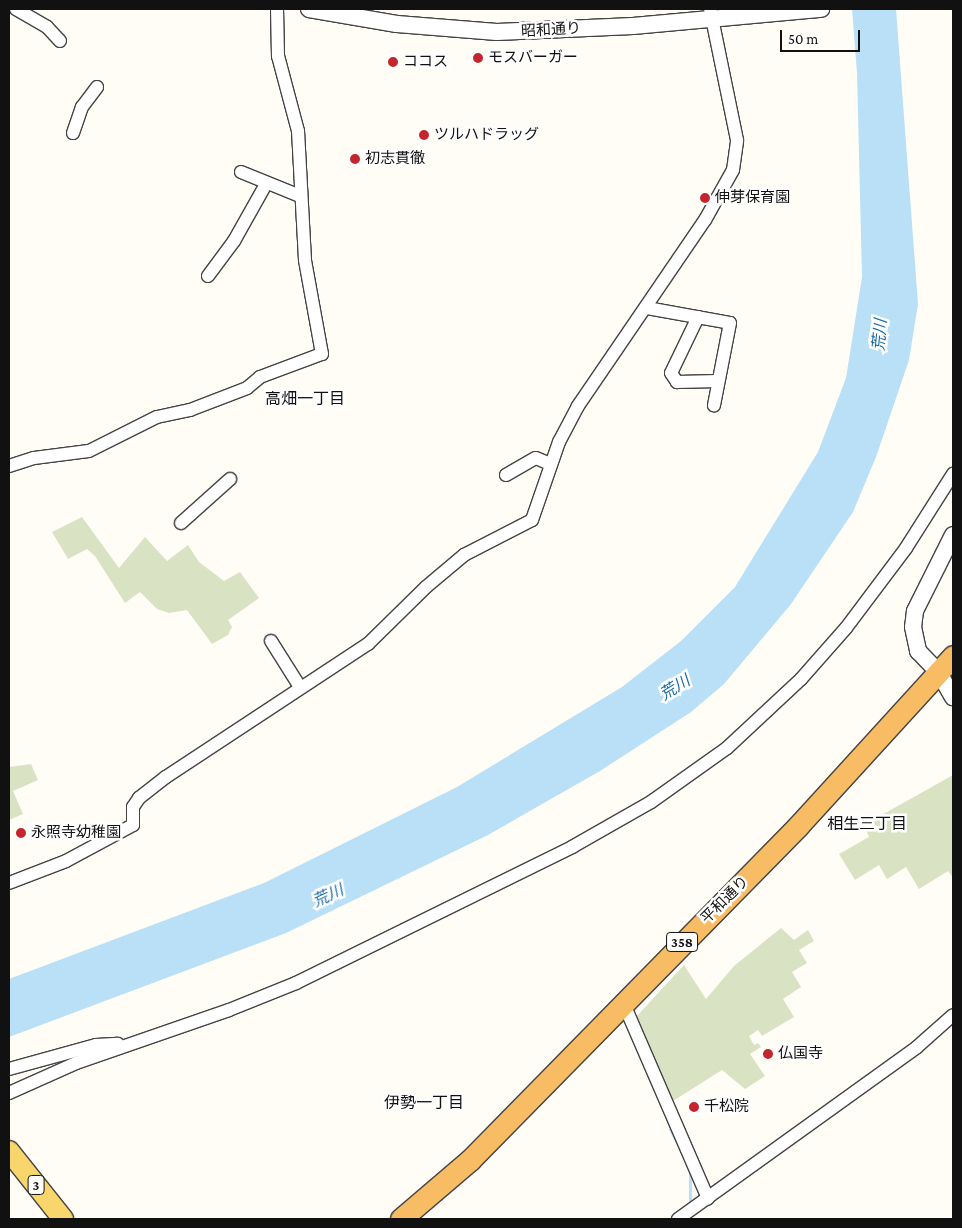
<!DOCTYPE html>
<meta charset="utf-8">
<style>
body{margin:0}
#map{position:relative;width:962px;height:1228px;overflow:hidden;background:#fffdf5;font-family:"Crimson Pro","Noto Sans JP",serif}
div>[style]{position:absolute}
.cemetery>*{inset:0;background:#d9e3c4}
.water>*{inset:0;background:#b9e0f7}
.stream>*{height:3px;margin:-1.5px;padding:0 1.5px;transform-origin:1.5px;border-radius:1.5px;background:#b9e0f7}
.roads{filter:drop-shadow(1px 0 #444) drop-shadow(-1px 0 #444) drop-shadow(0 1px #444) drop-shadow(0 -1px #444)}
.minor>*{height:12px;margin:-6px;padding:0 6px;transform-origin:6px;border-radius:6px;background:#fff}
.tertiary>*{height:16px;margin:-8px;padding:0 8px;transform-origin:8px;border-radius:8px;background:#fff}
.primary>*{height:20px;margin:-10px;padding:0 10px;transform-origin:10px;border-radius:10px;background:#f9d66b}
.trunk>*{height:21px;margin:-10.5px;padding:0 10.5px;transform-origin:10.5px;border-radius:10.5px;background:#f7bc64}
.dots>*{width:14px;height:14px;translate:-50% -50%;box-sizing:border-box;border:2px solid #fff;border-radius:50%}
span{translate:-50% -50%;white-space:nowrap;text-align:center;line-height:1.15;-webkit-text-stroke:5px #fff;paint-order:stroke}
.shield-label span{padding:1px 4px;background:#fff;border:1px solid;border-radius:4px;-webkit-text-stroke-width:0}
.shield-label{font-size:14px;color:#111;font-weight:700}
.street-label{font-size:15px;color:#111}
.poi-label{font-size:15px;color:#111}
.left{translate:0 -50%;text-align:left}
.water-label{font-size:16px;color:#1768a6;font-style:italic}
.neighbourhood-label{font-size:16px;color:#111}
.frame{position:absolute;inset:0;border:10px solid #111;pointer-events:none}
.scale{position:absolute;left:780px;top:30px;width:80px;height:22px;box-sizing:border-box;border:2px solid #111;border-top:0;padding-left:6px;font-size:15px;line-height:18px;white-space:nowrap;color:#111;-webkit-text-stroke:4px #fff;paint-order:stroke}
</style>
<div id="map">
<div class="cemetery">
<div style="clip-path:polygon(82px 517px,119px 568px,145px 537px,167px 561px,188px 545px,199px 562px,224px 581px,240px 572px,259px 598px,228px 620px,232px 627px,228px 635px,212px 644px,187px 610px,169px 613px,157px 609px,140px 592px,125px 603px,95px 556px,87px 549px,68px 559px,52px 532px)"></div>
<div style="clip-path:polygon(31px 764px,38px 780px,13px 791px,23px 814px,9px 820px,9px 767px)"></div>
<div style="clip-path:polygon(953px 775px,953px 878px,948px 871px,919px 889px,906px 867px,887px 879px,879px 865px,855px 880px,839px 854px,869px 837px,864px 825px)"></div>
<div style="clip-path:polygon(781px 928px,794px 940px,808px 930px,814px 941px,799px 950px,807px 963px,792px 972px,801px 987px,783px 999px,794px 1017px,762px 1036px,758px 1030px,749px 1036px,754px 1045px,758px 1043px,761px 1047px,750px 1054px,765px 1076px,745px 1089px,722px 1070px,673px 1101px,636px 1017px,684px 965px,706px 999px,734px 966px)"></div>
</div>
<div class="water">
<div style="clip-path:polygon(852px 9px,896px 9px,918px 304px,909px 360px,876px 457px,853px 512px,791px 604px,724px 684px,691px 712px,600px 771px,488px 835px,286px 933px,9px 1037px,9px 979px,264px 883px,457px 787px,622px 687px,681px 641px,735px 587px,818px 452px,846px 378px,862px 277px,857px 73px)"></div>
</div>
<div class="stream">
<div style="left:670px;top:1129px;width:27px;rotate:63deg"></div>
<div style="left:690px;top:1170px;width:38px;rotate:90deg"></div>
</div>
<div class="roads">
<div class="minor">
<div style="left:16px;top:9px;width:36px;rotate:30deg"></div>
<div style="left:47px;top:27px;width:19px;rotate:47deg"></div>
<div style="left:73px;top:133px;width:28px;rotate:-71deg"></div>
<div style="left:82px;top:107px;width:25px;rotate:-53deg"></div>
<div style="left:241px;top:172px;width:64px;rotate:22.1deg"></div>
<div style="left:208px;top:276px;width:44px;rotate:-53.4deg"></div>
<div style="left:234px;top:241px;width:65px;rotate:-60.7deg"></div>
<div style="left:647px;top:308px;width:84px;rotate:10.2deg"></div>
<div style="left:730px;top:323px;width:84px;rotate:101deg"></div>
<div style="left:698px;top:317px;width:62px;rotate:115.7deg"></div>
<div style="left:671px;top:373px;width:11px;rotate:56deg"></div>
<div style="left:677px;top:382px;width:41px;rotate:-1.4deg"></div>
<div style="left:9px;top:466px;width:26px;rotate:-18deg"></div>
<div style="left:34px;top:458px;width:55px;rotate:-7.3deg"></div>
<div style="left:89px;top:451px;width:76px;rotate:-26.6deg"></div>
<div style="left:157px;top:417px;width:34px;rotate:-12deg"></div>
<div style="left:190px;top:410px;width:61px;rotate:-21.1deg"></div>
<div style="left:247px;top:388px;width:17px;rotate:-40deg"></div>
<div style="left:260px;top:377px;width:66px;rotate:-20.4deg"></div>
<div style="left:322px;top:354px;width:96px;rotate:-100.3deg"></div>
<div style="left:305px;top:260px;width:129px;rotate:-93.1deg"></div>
<div style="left:298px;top:131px;width:78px;rotate:-104.9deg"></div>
<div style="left:278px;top:56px;width:47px;rotate:-91.2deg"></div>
<div style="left:506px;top:475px;width:34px;rotate:-30deg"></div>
<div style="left:536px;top:458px;width:15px;rotate:23deg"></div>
<div style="left:181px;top:523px;width:66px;rotate:-41.9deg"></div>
<div style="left:271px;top:641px;width:54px;rotate:57.8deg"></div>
<div style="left:9px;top:883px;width:61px;rotate:-21.1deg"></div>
<div style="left:66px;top:861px;width:76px;rotate:-28.2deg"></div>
<div style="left:133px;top:825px;width:18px;rotate:-90deg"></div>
<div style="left:133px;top:807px;width:11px;rotate:-56deg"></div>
<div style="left:139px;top:798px;width:34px;rotate:-38deg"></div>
<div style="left:166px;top:777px;width:242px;rotate:-33.4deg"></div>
<div style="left:368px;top:644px;width:81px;rotate:-44.5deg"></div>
<div style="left:426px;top:587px;width:50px;rotate:-40.1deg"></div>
<div style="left:464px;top:555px;width:76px;rotate:-27.2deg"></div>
<div style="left:532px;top:520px;width:83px;rotate:-70.9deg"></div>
<div style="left:559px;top:442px;width:41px;rotate:-62.2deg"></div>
<div style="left:578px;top:406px;width:225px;rotate:-55.7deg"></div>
<div style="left:705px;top:220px;width:57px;rotate:-60.8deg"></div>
<div style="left:733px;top:170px;width:30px;rotate:-82deg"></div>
<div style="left:737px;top:140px;width:134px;rotate:-101.6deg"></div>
<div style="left:623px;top:1002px;width:214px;rotate:66.6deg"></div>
<div style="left:9px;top:1069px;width:90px;rotate:-15.4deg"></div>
<div style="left:96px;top:1045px;width:22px;rotate:-3deg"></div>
<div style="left:9px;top:1093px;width:73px;rotate:-24.1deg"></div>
<div style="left:76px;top:1063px;width:162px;rotate:-19.1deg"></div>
<div style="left:229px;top:1010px;width:72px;rotate:-21.9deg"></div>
<div style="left:296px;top:983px;width:308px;rotate:-26.2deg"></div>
<div style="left:572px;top:847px;width:91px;rotate:-29.7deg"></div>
<div style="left:651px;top:802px;width:93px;rotate:-35.4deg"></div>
<div style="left:727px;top:748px;width:101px;rotate:-43deg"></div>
<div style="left:801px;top:679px;width:68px;rotate:-48.6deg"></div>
<div style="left:846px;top:628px;width:100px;rotate:-53.1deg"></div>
<div style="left:906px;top:548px;width:88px;rotate:-57.6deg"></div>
<div style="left:678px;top:1219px;width:294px;rotate:-35.7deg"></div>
<div style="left:917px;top:1047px;width:48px;rotate:-41.6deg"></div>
</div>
<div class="tertiary">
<div style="left:309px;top:9px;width:89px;rotate:9.7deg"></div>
<div style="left:397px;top:24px;width:100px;rotate:4.6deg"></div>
<div style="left:497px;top:32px;width:136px;rotate:-2.5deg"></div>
<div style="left:633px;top:26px;width:189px;rotate:-5.2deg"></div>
<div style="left:953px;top:535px;width:85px;rotate:116.6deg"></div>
<div style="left:915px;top:611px;width:16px;rotate:97deg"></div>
<div style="left:913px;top:627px;width:25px;rotate:78deg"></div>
<div style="left:918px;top:651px;width:30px;rotate:46deg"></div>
<div style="left:939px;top:673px;width:28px;rotate:60deg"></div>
</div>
<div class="primary">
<div style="left:9px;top:1151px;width:87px;rotate:51.5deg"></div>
</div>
<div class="trunk">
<div style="left:401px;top:1219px;width:91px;rotate:-40.5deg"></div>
<div style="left:470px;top:1160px;width:468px;rotate:-45.5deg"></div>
<div style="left:798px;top:826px;width:230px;rotate:-47.6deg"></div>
</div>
</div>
<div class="dots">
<div style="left:478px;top:58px;background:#c4262e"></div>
<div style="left:393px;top:62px;background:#c4262e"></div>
<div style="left:424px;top:135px;background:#c4262e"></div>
<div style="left:355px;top:159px;background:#c4262e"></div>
<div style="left:705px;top:198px;background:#c4262e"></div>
<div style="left:21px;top:833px;background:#c4262e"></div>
<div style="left:768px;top:1054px;background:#c4262e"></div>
<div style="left:694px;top:1107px;background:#c4262e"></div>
</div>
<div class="shield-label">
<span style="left:682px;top:942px">358</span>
<span style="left:36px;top:1185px">3</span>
</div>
<div class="street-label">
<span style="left:551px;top:30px;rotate:-3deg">昭和通り</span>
<span style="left:725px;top:900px;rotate:-45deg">平和通り</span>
</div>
<div class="poi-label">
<span class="left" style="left:488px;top:58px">モスバーガー</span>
<span class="left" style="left:403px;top:62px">ココス</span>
<span class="left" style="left:434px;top:135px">ツルハドラッグ</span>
<span class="left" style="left:365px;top:159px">初志貫徹</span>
<span class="left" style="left:715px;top:198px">伸芽保育園</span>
<span class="left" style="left:31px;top:833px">永照寺幼稚園</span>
<span class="left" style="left:778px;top:1054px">仏国寺</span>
<span class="left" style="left:704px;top:1107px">千松院</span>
</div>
<div class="water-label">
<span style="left:880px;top:335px;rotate:-85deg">荒川</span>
<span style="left:675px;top:688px;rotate:-32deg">荒川</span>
<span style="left:328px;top:896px;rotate:-25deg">荒川</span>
</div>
<div class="neighbourhood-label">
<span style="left:305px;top:399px">高畑一丁目</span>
<span style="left:867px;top:824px">相生三丁目</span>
<span style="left:424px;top:1103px">伊勢一丁目</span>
</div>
<div class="frame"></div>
<div class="scale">50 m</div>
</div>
